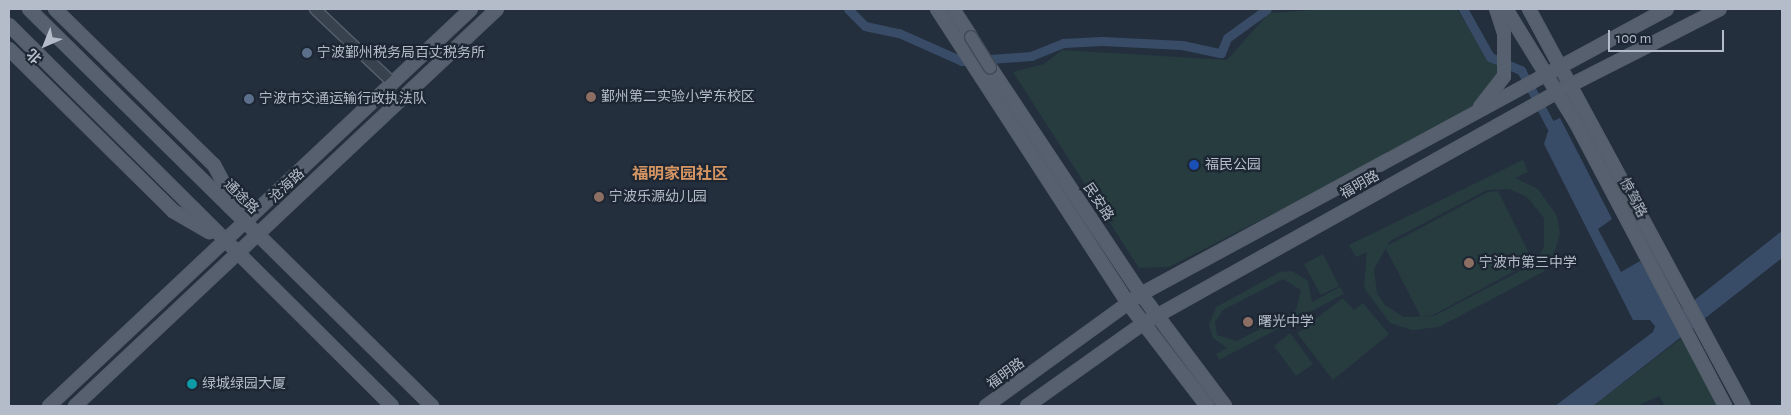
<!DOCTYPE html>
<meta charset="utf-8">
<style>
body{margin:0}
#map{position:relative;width:1791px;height:415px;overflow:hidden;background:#242f3e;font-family:"Alegreya Sans","Noto Sans SC",sans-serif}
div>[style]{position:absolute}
.green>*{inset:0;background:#263c3f}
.water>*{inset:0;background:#394c67}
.canal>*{height:9px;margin:-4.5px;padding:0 4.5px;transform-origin:4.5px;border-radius:4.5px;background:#394c67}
.roads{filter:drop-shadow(1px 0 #565f6c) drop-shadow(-1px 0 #565f6c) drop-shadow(0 1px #565f6c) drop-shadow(0 -1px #565f6c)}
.minor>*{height:10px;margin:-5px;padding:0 5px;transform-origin:5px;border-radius:5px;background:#38414e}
.major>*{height:12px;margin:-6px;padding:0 6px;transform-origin:6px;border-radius:6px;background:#56606e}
.bridges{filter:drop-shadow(1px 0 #414a57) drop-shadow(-1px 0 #414a57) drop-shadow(0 1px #414a57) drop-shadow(0 -1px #414a57)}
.major-bridge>*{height:12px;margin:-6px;padding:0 6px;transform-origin:6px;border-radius:6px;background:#56606e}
.dots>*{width:14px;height:14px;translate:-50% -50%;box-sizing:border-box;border:2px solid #1d2633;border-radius:50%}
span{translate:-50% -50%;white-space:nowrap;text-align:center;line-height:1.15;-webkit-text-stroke:4.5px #1d2633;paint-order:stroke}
.poi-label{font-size:14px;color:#b4bcc9}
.left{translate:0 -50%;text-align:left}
.street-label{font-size:14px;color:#b4bcc9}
.quarter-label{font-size:16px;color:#d59563;font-weight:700}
.frame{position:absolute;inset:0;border:10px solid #b4bcc9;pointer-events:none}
.north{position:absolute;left:20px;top:20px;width:50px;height:50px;-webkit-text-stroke:4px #1d2633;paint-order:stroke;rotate:224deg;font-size:14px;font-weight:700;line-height:20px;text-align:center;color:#b4bcc9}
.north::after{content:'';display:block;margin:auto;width:18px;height:22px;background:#b4bcc9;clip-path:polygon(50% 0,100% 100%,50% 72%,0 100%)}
.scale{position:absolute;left:1608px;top:30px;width:116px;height:22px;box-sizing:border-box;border:2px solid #b4bcc9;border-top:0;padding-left:6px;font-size:15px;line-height:18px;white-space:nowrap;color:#b4bcc9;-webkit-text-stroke:4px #1d2633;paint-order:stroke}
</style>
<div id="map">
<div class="green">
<div style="clip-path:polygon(1328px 9px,1457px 9px,1488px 61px,1503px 69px,1476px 110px,1169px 267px,1139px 268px,1013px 72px,1044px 64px,1062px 50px,1227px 60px,1269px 13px)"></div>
<div style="clip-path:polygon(evenodd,1523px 160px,1528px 172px,1515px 178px,1538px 189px,1557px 216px,1560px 234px,1551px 263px,1543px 272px,1439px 327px,1412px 330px,1390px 323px,1364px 288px,1367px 252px,1356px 257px,1349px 245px,1523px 160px,1509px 189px,1527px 197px,1544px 218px,1544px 247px,1532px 265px,1434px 316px,1404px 317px,1385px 305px,1377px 293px,1374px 269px,1390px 241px,1487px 190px,1509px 189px)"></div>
<div style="clip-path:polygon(1498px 191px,1533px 261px,1433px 315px,1421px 317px,1385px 247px,1488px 192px)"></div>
<div style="clip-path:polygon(1323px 254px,1339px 286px,1321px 295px,1304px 264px)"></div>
<div style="clip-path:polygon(evenodd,1292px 271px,1308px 281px,1312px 302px,1340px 287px,1344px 294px,1219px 360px,1216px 354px,1227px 348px,1213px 338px,1209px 325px,1216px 307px,1280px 272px,1292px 271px,1283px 279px,1301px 290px,1296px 310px,1237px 341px,1217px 335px,1215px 322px,1223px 310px,1283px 279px)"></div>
<div style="clip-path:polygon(1343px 298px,1354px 310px,1363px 303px,1389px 334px,1333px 380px,1297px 333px)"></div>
<div style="clip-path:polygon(1290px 333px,1313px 364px,1296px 376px,1274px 346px)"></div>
<div style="clip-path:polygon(1683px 337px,1721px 406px,1665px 406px,1659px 396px,1637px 406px,1593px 406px)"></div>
</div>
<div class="water">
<div style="clip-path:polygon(1560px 118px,1612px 219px,1598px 229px,1621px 272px,1640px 261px,1673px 317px,1782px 231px,1782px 258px,1593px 406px,1555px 406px,1653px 332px,1655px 326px,1650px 320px,1633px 320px,1544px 144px,1551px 122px)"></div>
</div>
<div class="canal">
<div style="left:848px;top:9px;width:24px;rotate:45deg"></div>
<div style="left:865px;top:26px;width:35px;rotate:12deg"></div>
<div style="left:899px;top:33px;width:69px;rotate:24deg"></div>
<div style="left:962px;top:61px;width:69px;rotate:-4.1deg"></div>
<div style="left:1031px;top:56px;width:35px;rotate:-22deg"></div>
<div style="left:1063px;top:43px;width:39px;rotate:-3deg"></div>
<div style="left:1102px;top:41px;width:80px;rotate:2.9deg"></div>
<div style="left:1182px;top:45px;width:40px;rotate:12deg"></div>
<div style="left:1221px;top:53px;width:16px;rotate:-68deg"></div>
<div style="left:1227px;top:38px;width:49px;rotate:-35.9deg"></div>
<div style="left:1463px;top:9px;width:55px;rotate:60.6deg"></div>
<div style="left:1490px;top:57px;width:34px;rotate:23deg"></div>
<div style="left:1521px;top:70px;width:72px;rotate:62deg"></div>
</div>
<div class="roads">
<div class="minor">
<div style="left:315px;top:9px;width:108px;rotate:43.5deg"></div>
</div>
<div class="major">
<div style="left:29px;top:9px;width:566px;rotate:44.57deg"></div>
<div style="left:55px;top:9px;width:223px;rotate:44.5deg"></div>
<div style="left:214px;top:165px;width:51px;rotate:61.9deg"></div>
<div style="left:937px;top:9px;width:351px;rotate:57deg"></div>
<div style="left:1128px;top:303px;width:130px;rotate:52.5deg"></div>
<div style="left:953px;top:9px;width:33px;rotate:57deg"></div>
<div style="left:1506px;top:9px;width:136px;rotate:58.5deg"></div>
<div style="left:1577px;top:125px;width:318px;rotate:62.2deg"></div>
<div style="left:1529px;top:9px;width:451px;rotate:61.6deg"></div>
<div style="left:9px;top:25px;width:540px;rotate:44.85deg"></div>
<div style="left:9px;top:49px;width:231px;rotate:44.6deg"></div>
<div style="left:173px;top:211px;width:42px;rotate:30.3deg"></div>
<div style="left:990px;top:67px;width:273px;rotate:56.4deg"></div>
<div style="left:1141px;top:294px;width:140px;rotate:53.1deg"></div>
<div style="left:1480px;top:107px;width:39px;rotate:-52deg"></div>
<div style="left:1504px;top:76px;width:43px;rotate:-90deg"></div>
<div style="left:1504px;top:33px;width:25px;rotate:-108deg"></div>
<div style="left:49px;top:406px;width:579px;rotate:-43.25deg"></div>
<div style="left:75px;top:406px;width:579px;rotate:-43.25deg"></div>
<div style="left:986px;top:406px;width:191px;rotate:-35.9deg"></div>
<div style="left:1141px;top:294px;width:598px;rotate:-28.45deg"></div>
<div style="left:1027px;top:406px;width:143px;rotate:-35.4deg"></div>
<div style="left:1144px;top:323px;width:469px;rotate:-29.2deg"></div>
<div style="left:1553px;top:94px;width:187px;rotate:-27deg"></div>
</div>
</div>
<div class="bridges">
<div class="major-bridge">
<div style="left:971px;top:37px;width:36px;rotate:58deg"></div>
</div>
</div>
<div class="dots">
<div style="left:307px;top:53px;background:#5c6f8a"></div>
<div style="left:591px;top:97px;background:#8d6e63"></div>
<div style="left:249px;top:99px;background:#5c6f8a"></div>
<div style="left:1194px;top:165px;background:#1a4fb4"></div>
<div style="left:599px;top:197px;background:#8d6e63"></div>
<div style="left:1469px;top:263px;background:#8d6e63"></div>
<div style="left:1248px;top:322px;background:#8d6e63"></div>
<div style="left:192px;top:384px;background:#0f9aa8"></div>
</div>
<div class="poi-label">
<span class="left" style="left:317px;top:53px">宁波鄞州税务局百丈税务所</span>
<span class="left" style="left:601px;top:97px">鄞州第二实验小学东校区</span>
<span class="left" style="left:259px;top:99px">宁波市交通运输行政执法队</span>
<span class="left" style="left:1205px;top:165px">福民公园</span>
<span class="left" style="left:609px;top:197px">宁波乐源幼儿园</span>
<span class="left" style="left:1479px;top:263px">宁波市第三中学</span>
<span class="left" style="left:1258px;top:322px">曙光中学</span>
<span class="left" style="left:202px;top:384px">绿城绿园大厦</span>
</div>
<div class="street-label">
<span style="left:1360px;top:185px;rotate:-29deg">福明路</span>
<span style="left:287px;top:186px;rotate:-43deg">沧海路</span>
<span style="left:241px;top:197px;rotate:45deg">通途路</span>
<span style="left:1633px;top:198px;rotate:62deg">惊驾路</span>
<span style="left:1098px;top:202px;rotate:56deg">民安路</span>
<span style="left:1006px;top:374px;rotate:-36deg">福明路</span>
</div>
<div class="quarter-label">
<span style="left:680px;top:174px">福明家园社区</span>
</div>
<div class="frame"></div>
<div class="north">北</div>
<div class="scale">100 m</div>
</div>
